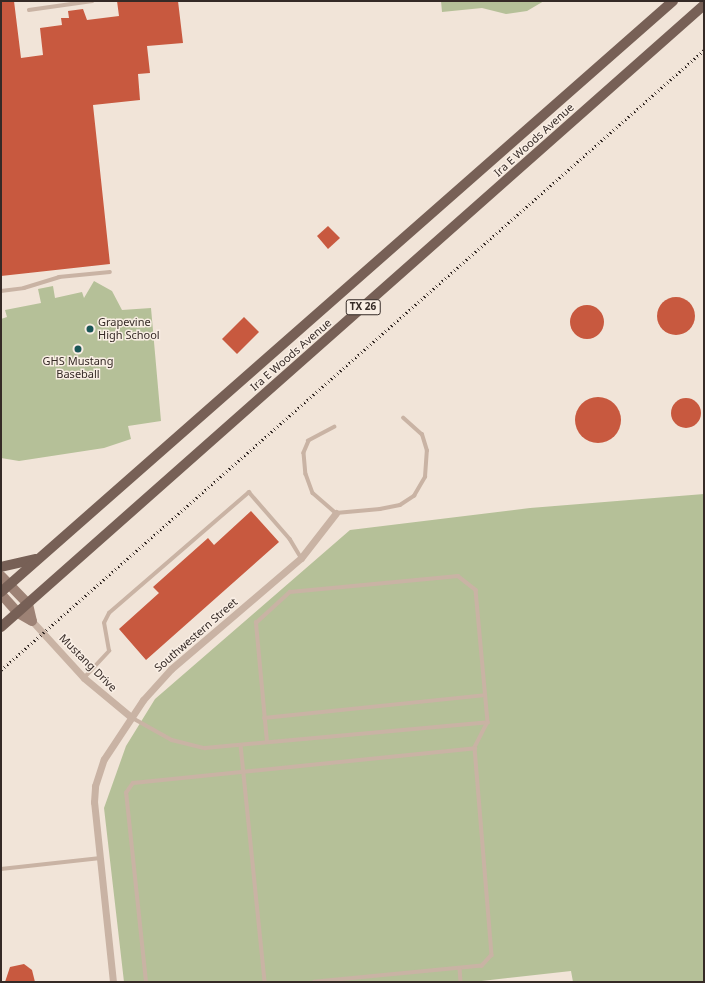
<!DOCTYPE html>
<style>
body{margin:0}
#map{position:relative;width:705px;height:983px;overflow:hidden;background:#f1e4d8;font-family:"Noto Sans",sans-serif}
div>[style]{position:absolute}
.green>*{inset:0;background:#b5c098}
.building>*{inset:0;background:#c8593f}
.round{border-radius:50%}
.lane>*{height:3.5px;margin:-1.75px;padding:0 1.75px;transform-origin:1.75px;border-radius:1.75px;background:#c9b3a4}
.street>*{height:7px;margin:-3.5px;padding:0 3.5px;transform-origin:3.5px;border-radius:3.5px;background:#c9b3a4}
.secondary>*{height:10px;margin:-5px;padding:0 5px;transform-origin:5px;border-radius:5px;background:#9d8275}
.primary>*{height:10px;margin:-5px;padding:0 5px;transform-origin:5px;border-radius:5px;background:#776056}
.rail>*{height:2.5px;margin-top:-1.25px;transform-origin:0;background:repeating-linear-gradient(90deg,#352a26 0 1px,transparent 0 4px)}
.dots>*{width:11px;height:11px;translate:-50% -50%;box-sizing:border-box;border:2px solid #f9eee4;border-radius:50%}
span{translate:-50% -50%;white-space:nowrap;text-align:center;line-height:1.15;-webkit-text-stroke:3px #f9eee4;paint-order:stroke}
.shield-label span{padding:1px 3px;background:#f9eee4;border:1px solid;border-radius:3px;-webkit-text-stroke-width:0}
.shield-label{font-size:10px;color:#352a26;font-weight:700}
.street-label{font-size:11px;color:#352a26}
.poi-label{font-size:11px;color:#352a26}
.left{translate:0 -50%;text-align:left}
.frame{position:absolute;inset:0;border:2px solid #352a26;pointer-events:none}
</style>
<div id="map">
<div class="green">
<div style="clip-path:polygon(441px 1px,544px 1px,527px 11px,506px 14px,482px 8px,442px 12px)"></div>
<div style="clip-path:polygon(94px 281px,112px 291px,122px 310px,151px 308px,161px 421px,128px 426px,131px 439px,104px 448px,19px 461px,1px 458px,1px 319px,7px 317px,5px 310px,41px 303px,38px 289px,53px 286px,55px 298px,82px 292px,84px 298px)"></div>
<div style="clip-path:polygon(704px 494px,704px 982px,573px 982px,571px 971px,473px 982px,124px 982px,104px 808px,126px 746px,155px 699px,350px 530px,530px 508px)"></div>
</div>
<div class="building">
<div style="clip-path:polygon(1px 1px,14px 1px,21px 58px,43px 55px,40px 28px,62px 25px,61px 18px,69px 18px,68px 11px,83px 9px,87px 20px,119px 16px,117px 1px,178px 1px,183px 43px,147px 46px,150px 73px,138px 74px,140px 100px,93px 105px,110px 264px,1px 276px)"></div>
<div style="clip-path:polygon(328px 226px,340px 238px,328px 249px,317px 236px)"></div>
<div class="round" style="left:657px;top:297px;width:38px;height:38px"></div>
<div class="round" style="left:570px;top:305px;width:34px;height:34px"></div>
<div style="clip-path:polygon(244px 317px,259px 332px,237px 354px,222px 339px)"></div>
<div class="round" style="left:575px;top:397px;width:46px;height:46px"></div>
<div class="round" style="left:671px;top:398px;width:30px;height:30px"></div>
<div style="clip-path:polygon(251px 511px,279px 542px,146px 660px,119px 629px,159px 593px,153px 587px,208px 538px,214px 545px)"></div>
<div style="clip-path:polygon(24px 964px,32px 970px,35px 982px,5px 982px,10px 967px)"></div>
</div>
<div class="lane">
<div style="left:29px;top:10px;width:64px;rotate:-8.1deg"></div>
<div style="left:1px;top:291px;width:23px;rotate:-7deg"></div>
<div style="left:24px;top:288px;width:37px;rotate:-17deg"></div>
<div style="left:59px;top:277px;width:51px;rotate:-5.6deg"></div>
<div style="left:335px;top:427px;width:30px;rotate:152deg"></div>
<div style="left:309px;top:441px;width:13px;rotate:113deg"></div>
<div style="left:304px;top:453px;width:21px;rotate:85deg"></div>
<div style="left:306px;top:474px;width:20px;rotate:70deg"></div>
<div style="left:313px;top:493px;width:30px;rotate:41deg"></div>
<div style="left:336px;top:513px;width:44px;rotate:-5.2deg"></div>
<div style="left:380px;top:509px;width:20px;rotate:-11deg"></div>
<div style="left:400px;top:505px;width:17px;rotate:-33deg"></div>
<div style="left:414px;top:496px;width:22px;rotate:-60deg"></div>
<div style="left:425px;top:477px;width:26px;rotate:-86deg"></div>
<div style="left:427px;top:451px;width:17px;rotate:-107deg"></div>
<div style="left:422px;top:435px;width:25px;rotate:-138deg"></div>
<div style="left:84px;top:678px;width:37px;rotate:-47deg"></div>
<div style="left:109px;top:651px;width:28px;rotate:-100deg"></div>
<div style="left:104px;top:623px;width:11px;rotate:-63deg"></div>
<div style="left:109px;top:613px;width:185px;rotate:-40.8deg"></div>
<div style="left:249px;top:492px;width:62px;rotate:48.9deg"></div>
<div style="left:290px;top:539px;width:21px;rotate:59deg"></div>
<div style="left:131px;top:717px;width:47px;rotate:29.3deg"></div>
<div style="left:172px;top:740px;width:34px;rotate:14deg"></div>
<div style="left:205px;top:748px;width:284px;rotate:-5.2deg"></div>
<div style="left:264px;top:718px;width:222px;rotate:-5.9deg"></div>
<div style="left:267px;top:742px;width:120px;rotate:-95.3deg"></div>
<div style="left:256px;top:623px;width:46px;rotate:-42.4deg"></div>
<div style="left:290px;top:592px;width:169px;rotate:-5.4deg"></div>
<div style="left:458px;top:576px;width:23px;rotate:38deg"></div>
<div style="left:476px;top:590px;width:133px;rotate:84.8deg"></div>
<div style="left:488px;top:722px;width:29px;rotate:117deg"></div>
<div style="left:475px;top:748px;width:208px;rotate:85.3deg"></div>
<div style="left:492px;top:955px;width:15px;rotate:132deg"></div>
<div style="left:482px;top:966px;width:168px;rotate:174.5deg"></div>
<div style="left:241px;top:745px;width:238px;rotate:84.2deg"></div>
<div style="left:1px;top:869px;width:100px;rotate:-6.3deg"></div>
<div style="left:460px;top:968px;width:14px;rotate:86deg"></div>
<div style="left:146px;top:982px;width:190px;rotate:-96deg"></div>
<div style="left:126px;top:793px;width:12px;rotate:-55deg"></div>
<div style="left:133px;top:783px;width:344px;rotate:-5.8deg"></div>
</div>
<div class="street">
<div style="left:32px;top:621px;width:77px;rotate:47.6deg"></div>
<div style="left:84px;top:678px;width:61px;rotate:39.7deg"></div>
<div style="left:113px;top:982px;width:181px;rotate:-96deg"></div>
<div style="left:94px;top:802px;width:16px;rotate:-86deg"></div>
<div style="left:95px;top:786px;width:28px;rotate:-72deg"></div>
<div style="left:104px;top:759px;width:71px;rotate:-56.5deg"></div>
<div style="left:143px;top:700px;width:42px;rotate:-47.9deg"></div>
<div style="left:171px;top:669px;width:171px;rotate:-40.5deg"></div>
<div style="left:301px;top:558px;width:57px;rotate:-52.1deg"></div>
</div>
<div class="secondary">
<div style="left:1px;top:576px;width:39px;rotate:46deg"></div>
<div style="left:28px;top:604px;width:17px;rotate:77deg"></div>
<div style="left:1px;top:594px;width:25px;rotate:48deg"></div>
<div style="left:18px;top:613px;width:16px;rotate:30deg"></div>
</div>
<div class="primary">
<div style="left:1px;top:567px;width:36px;rotate:-13deg"></div>
<div style="left:1px;top:592px;width:895px;rotate:-41.33deg"></div>
<div style="left:1px;top:627px;width:939px;rotate:-41.5deg"></div>
</div>
<div class="rail">
<div style="left:1px;top:670px;width:937px;rotate:-41.41deg"></div>
</div>
<div class="dots">
<div style="left:90px;top:329px;background:#1b5657"></div>
<div style="left:78px;top:349px;background:#1b5657"></div>
</div>
<div class="shield-label">
<span style="left:363px;top:307px">TX 26</span>
</div>
<div class="street-label">
<span style="left:534px;top:140px;rotate:-42deg">Ira E Woods Avenue</span>
<span style="left:291px;top:355px;rotate:-41deg">Ira E Woods Avenue</span>
<span style="left:196px;top:635px;rotate:-41deg">Southwestern Street</span>
<span style="left:88px;top:663px;rotate:45deg">Mustang Drive</span>
</div>
<div class="poi-label">
<span class="left" style="left:98px;top:329px">Grapevine<br>High School</span>
<span style="left:78px;top:368px">GHS Mustang<br>Baseball</span>
</div>
<div class="frame"></div>
</div>
